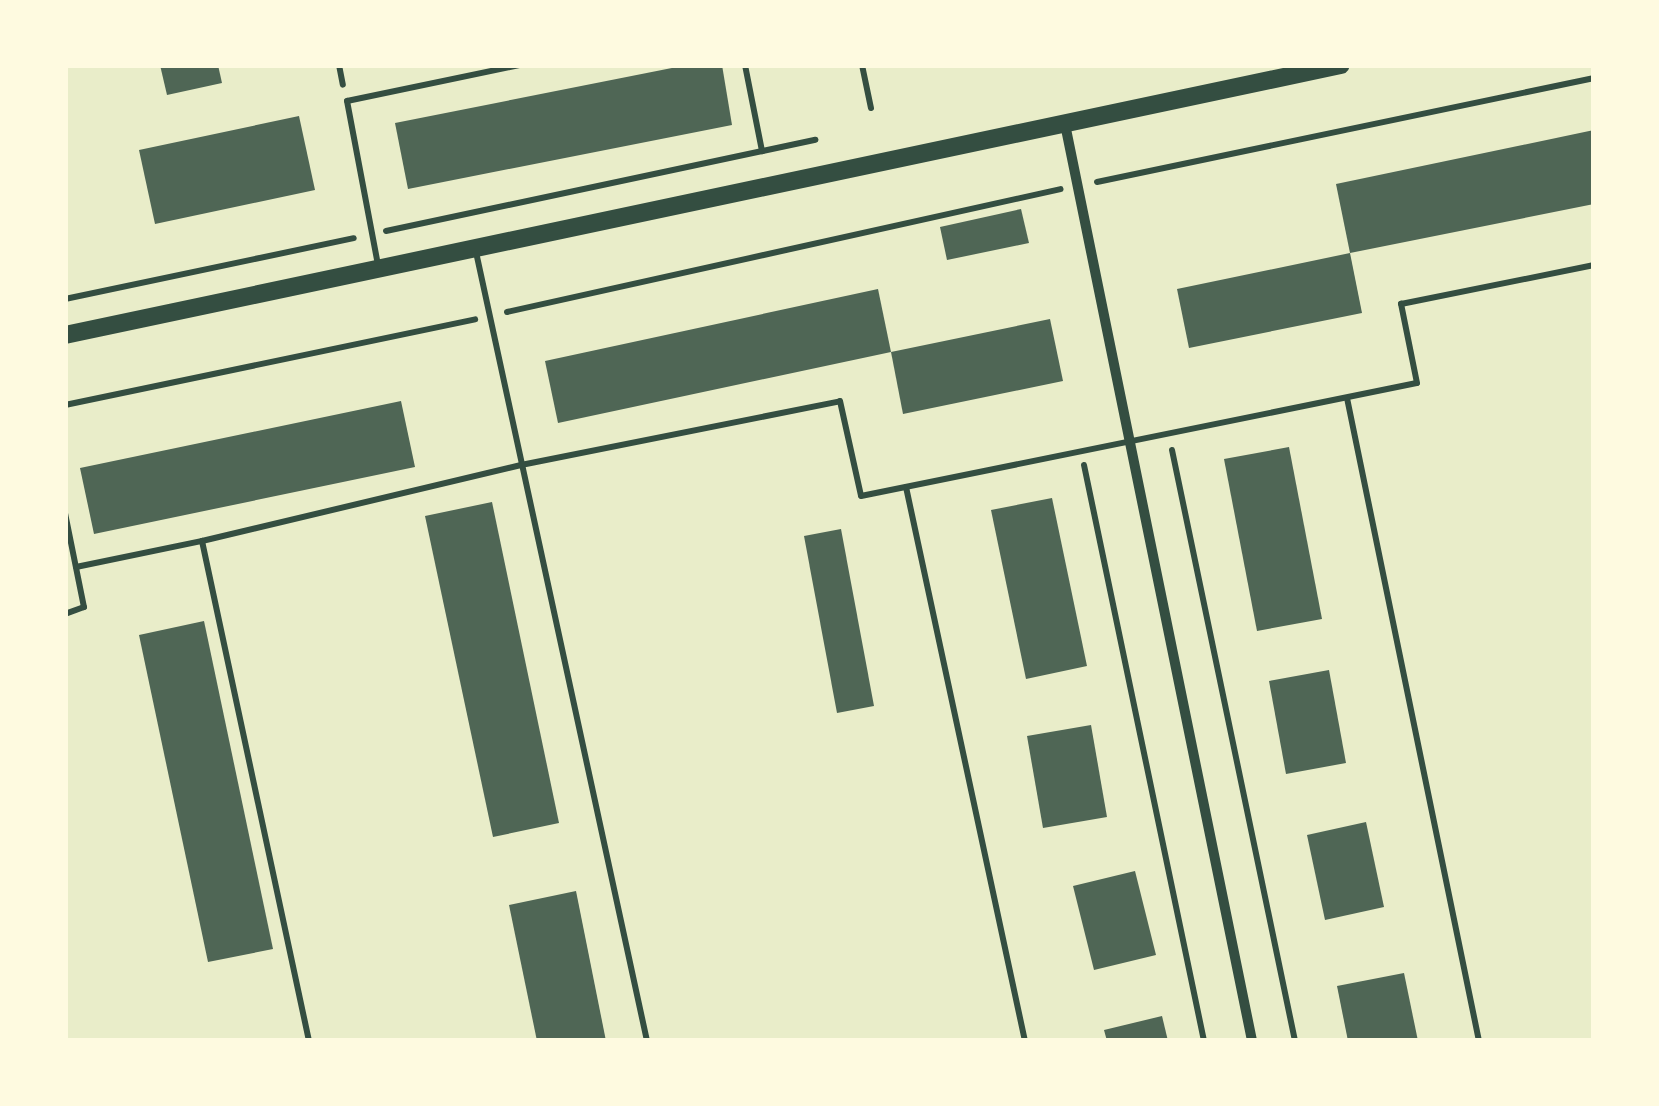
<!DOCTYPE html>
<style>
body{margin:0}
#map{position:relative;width:1659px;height:1106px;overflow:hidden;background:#e9edc9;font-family:"Fira Sans",sans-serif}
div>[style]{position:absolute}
.building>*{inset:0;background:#4f6655}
.path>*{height:6px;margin:-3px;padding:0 3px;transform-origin:3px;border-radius:3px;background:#344e41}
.service>*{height:6px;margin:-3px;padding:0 3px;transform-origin:3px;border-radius:3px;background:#344e41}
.minor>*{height:10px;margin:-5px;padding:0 5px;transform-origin:5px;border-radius:5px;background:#344e41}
.tertiary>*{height:18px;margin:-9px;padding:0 9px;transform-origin:9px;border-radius:9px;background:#344e41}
span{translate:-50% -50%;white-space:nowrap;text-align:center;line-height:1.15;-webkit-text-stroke:10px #fefae0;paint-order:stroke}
.frame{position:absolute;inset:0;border:68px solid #fefae0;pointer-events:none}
</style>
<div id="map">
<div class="building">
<div style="clip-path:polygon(160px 65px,218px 65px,222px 83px,167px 95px)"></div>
<div style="clip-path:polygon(687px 65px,722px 65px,732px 125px,408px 189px,395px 123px)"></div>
<div style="clip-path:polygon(299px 116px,315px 190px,155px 224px,139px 150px)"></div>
<div style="clip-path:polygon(1594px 130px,1594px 204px,1350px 253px,1336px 184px)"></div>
<div style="clip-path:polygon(1021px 209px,1029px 243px,947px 260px,940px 227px)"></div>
<div style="clip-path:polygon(1350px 253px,1362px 313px,1189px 348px,1177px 289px)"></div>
<div style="clip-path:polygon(878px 289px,891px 352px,558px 423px,545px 361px)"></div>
<div style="clip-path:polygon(1050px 319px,1063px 381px,903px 414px,891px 352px)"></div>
<div style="clip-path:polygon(401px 401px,415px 467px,94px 534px,80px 468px)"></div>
<div style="clip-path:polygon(1289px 447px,1322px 619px,1257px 631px,1224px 459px)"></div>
<div style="clip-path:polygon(1052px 498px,1087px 666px,1026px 679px,991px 510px)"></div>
<div style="clip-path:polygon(492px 502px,559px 823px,493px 837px,425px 516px)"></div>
<div style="clip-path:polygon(841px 529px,874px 706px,837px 713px,804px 536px)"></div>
<div style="clip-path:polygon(204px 621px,273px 949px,208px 962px,139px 635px)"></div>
<div style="clip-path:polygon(1329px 670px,1346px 763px,1286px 774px,1269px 681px)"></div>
<div style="clip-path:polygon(1091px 725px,1107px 817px,1043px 828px,1027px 736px)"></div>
<div style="clip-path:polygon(1366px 822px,1384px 907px,1325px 920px,1307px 835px)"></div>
<div style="clip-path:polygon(1135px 871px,1156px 955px,1094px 970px,1073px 886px)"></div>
<div style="clip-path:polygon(576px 891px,606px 1041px,537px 1041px,509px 905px)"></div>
<div style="clip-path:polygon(1404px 973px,1418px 1041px,1348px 1041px,1337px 986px)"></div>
<div style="clip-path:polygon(1162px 1016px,1168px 1041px,1107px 1041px,1104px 1030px)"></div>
</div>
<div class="path">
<div style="left:339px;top:65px;width:20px;rotate:79deg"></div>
<div style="left:745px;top:65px;width:88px;rotate:78.8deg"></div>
<div style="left:862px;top:65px;width:44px;rotate:78.2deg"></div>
<div style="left:1097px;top:182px;width:508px;rotate:-11.82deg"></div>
<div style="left:386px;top:231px;width:439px;rotate:-12deg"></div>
<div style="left:65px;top:299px;width:295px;rotate:-11.9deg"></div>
<div style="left:507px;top:312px;width:567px;rotate:-12.52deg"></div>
<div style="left:65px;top:405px;width:419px;rotate:-11.8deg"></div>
<div style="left:1172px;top:450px;width:604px;rotate:78.24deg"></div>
<div style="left:1084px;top:465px;width:588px;rotate:78.23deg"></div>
</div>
<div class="service">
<div style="left:476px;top:252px;width:807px;rotate:77.77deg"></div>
<div style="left:378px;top:265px;width:167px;rotate:-100.7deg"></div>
<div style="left:347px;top:101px;width:176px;rotate:-11.8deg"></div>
<div style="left:1347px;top:398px;width:656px;rotate:78.4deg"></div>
<div style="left:906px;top:487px;width:567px;rotate:77.88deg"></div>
<div style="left:65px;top:513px;width:96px;rotate:78.6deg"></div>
<div style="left:84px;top:607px;width:20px;rotate:160deg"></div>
<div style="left:202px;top:541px;width:328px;rotate:-13.4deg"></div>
<div style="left:521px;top:465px;width:325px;rotate:-11.3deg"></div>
<div style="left:840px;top:401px;width:97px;rotate:77.5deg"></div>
<div style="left:861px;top:496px;width:567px;rotate:-11.49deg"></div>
<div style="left:1417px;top:383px;width:81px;rotate:-101.4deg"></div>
<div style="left:1401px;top:304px;width:197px;rotate:-11.4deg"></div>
<div style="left:76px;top:567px;width:129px;rotate:-11.7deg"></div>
<div style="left:202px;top:541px;width:511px;rotate:77.92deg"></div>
</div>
<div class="minor">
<div style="left:1065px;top:124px;width:936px;rotate:78.47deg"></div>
</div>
<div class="tertiary">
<div style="left:65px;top:335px;width:1304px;rotate:-11.95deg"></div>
</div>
<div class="frame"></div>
</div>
